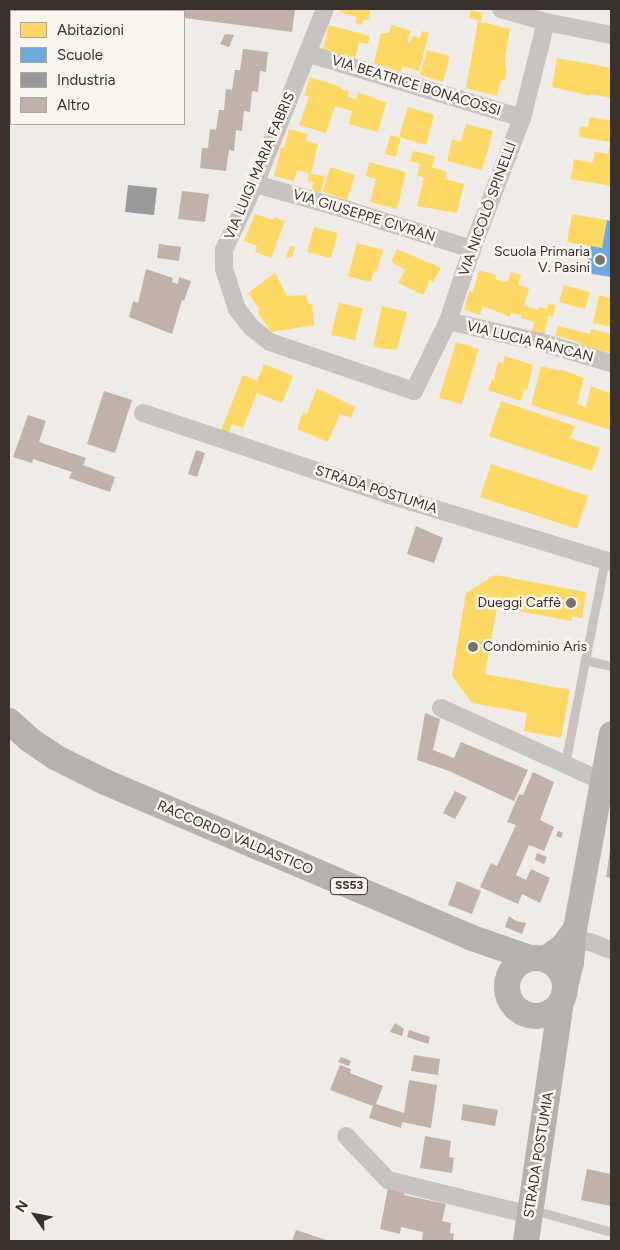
<!DOCTYPE html>
<meta charset="utf-8">
<style>
body{margin:0}
#map{position:relative;width:620px;height:1250px;overflow:hidden;background:#efebe6;font-family:Figtree,sans-serif}
div>[style]{position:absolute}
.homes>*{inset:0;background:#ffd966}
.schools>*{inset:0;background:#6fa8dc}
.industry>*{inset:0;background:#999}
.building>*{inset:0;background:#c2b1a8}
.lane>*{height:9px;margin:-4.5px;padding:0 4.5px;transform-origin:4.5px;border-radius:4.5px;background:#c8c3be}
.street>*{height:18px;margin:-9px;padding:0 9px;transform-origin:9px;border-radius:9px;background:#c8c3be}
.secondary>*{height:24px;margin:-12px;padding:0 12px;transform-origin:12px;border-radius:12px;background:#b9b3af}
.primary>*{height:26px;margin:-13px;padding:0 13px;transform-origin:13px;border-radius:13px;background:#b7b1ad}
.primary>.ring{margin:-13px;padding:0;box-sizing:content-box;background:none;border:26px solid #b7b1ad;border-radius:50%}
.dots>*{width:14px;height:14px;translate:-50% -50%;box-sizing:border-box;border:2px solid #faf5ef;border-radius:50%}
span{translate:-50% -50%;white-space:nowrap;text-align:center;line-height:1.15;-webkit-text-stroke:5px #faf5ef;paint-order:stroke}
.shield-label span{padding:1px 4px;background:#faf5ef;border:1px solid;border-radius:4px;-webkit-text-stroke-width:0}
.shield-label{font-size:12px;color:#3a312c;font-weight:700}
.street-label{font-size:14px;color:#3a312c}
.poi-label{font-size:14px;color:#3a312c}
.right{translate:-100% -50%;text-align:right}
.left{translate:0 -50%;text-align:left}
.frame{position:absolute;inset:0;border:10px solid #3a312c;pointer-events:none}
.legend{position:absolute;left:10px;top:10px;width:175px;height:115px;box-sizing:border-box;background:#faf5ef;border:1px solid #ada7a1;margin:0;padding:6px 9px;list-style:none;font-size:15px;color:#3a312c}
.legend li{display:flex;align-items:center;gap:10px;height:25px}
.legend b{width:25px;border:1px solid #ada7a1}
.north{position:absolute;left:10px;top:1190px;width:50px;height:50px;-webkit-text-stroke:4px #faf5ef;paint-order:stroke;rotate:303deg;font-size:14px;font-weight:700;line-height:20px;text-align:center;color:#3a312c}
.north::after{content:'';display:block;margin:auto;width:18px;height:22px;background:#3a312c;clip-path:polygon(50% 0,100% 100%,50% 72%,0 100%)}
</style>
<div id="map">
<div class="homes">
<div style="clip-path:polygon(340px 9px,371px 9px,368px 20px,364px 19px,362px 25px,355px 23px,357px 17px,339px 12px)"></div>
<div style="clip-path:polygon(471px 10px,483px 13px,481px 21px,469px 18px)"></div>
<div style="clip-path:polygon(478px 21px,510px 29px,505px 59px,505px 68px,507px 69px,505px 81px,501px 80px,497px 96px,466px 88px)"></div>
<div style="clip-path:polygon(329px 25px,370px 36px,368px 44px,359px 42px,355px 59px,322px 53px)"></div>
<div style="clip-path:polygon(392px 25px,411px 31px,407px 42px,410px 43px,413px 36px,420px 38px,422px 31px,429px 33px,419px 71px,403px 66px,401px 72px,374px 63px,381px 33px,389px 33px)"></div>
<div style="clip-path:polygon(427px 50px,450px 56px,443px 82px,420px 75px)"></div>
<div style="clip-path:polygon(557px 58px,611px 68px,611px 98px,591px 94px,591px 96px,552px 87px)"></div>
<div style="clip-path:polygon(310px 77px,341px 87px,341px 89px,349px 91px,348px 97px,356px 99px,358px 92px,386px 103px,378px 132px,349px 124px,352px 111px,335px 106px,326px 133px,299px 125px,309px 97px,304px 95px)"></div>
<div style="clip-path:polygon(408px 107px,434px 115px,426px 145px,399px 137px)"></div>
<div style="clip-path:polygon(590px 117px,611px 121px,611px 142px,579px 137px,580px 126px,588px 127px)"></div>
<div style="clip-path:polygon(466px 124px,493px 131px,482px 170px,447px 161px,452px 139px,461px 142px)"></div>
<div style="clip-path:polygon(289px 129px,308px 134px,306px 141px,318px 144px,311px 174px,325px 176px,320px 194px,311px 191px,314px 182px,307px 181px,309px 173px,297px 170px,294px 181px,274px 176px,281px 147px,284px 148px)"></div>
<div style="clip-path:polygon(390px 135px,401px 138px,396px 157px,385px 154px)"></div>
<div style="clip-path:polygon(610px 143px,611px 186px,571px 179px,574px 159px,593px 163px,595px 152px,608px 154px)"></div>
<div style="clip-path:polygon(413px 151px,435px 156px,432px 167px,447px 172px,445px 179px,464px 184px,457px 213px,417px 206px,424px 178px,417px 175px,420px 164px,410px 161px)"></div>
<div style="clip-path:polygon(369px 162px,406px 172px,397px 209px,370px 202px,376px 179px,366px 176px)"></div>
<div style="clip-path:polygon(330px 167px,355px 175px,347px 200px,323px 192px)"></div>
<div style="clip-path:polygon(255px 214px,273px 220px,274px 217px,285px 221px,271px 258px,255px 252px,257px 246px,244px 241px)"></div>
<div style="clip-path:polygon(572px 214px,607px 220px,602px 248px,567px 242px)"></div>
<div style="clip-path:polygon(314px 227px,338px 233px,331px 258px,307px 252px)"></div>
<div style="clip-path:polygon(357px 243px,383px 250px,377px 271px,374px 271px,371px 282px,348px 276px)"></div>
<div style="clip-path:polygon(290px 246px,295px 247px,292px 258px,286px 257px)"></div>
<div style="clip-path:polygon(397px 249px,441px 268px,433px 282px,430px 280px,423px 295px,398px 283px,405px 270px,391px 262px)"></div>
<div style="clip-path:polygon(479px 270px,496px 275px,495px 279px,508px 282px,511px 272px,521px 275px,518px 285px,529px 288px,524px 306px,538px 310px,539px 307px,547px 309px,548px 304px,556px 305px,553px 316px,548px 315px,544px 338px,531px 335px,534px 322px,521px 318px,521px 315px,511px 313px,510px 317px,483px 306px,480px 315px,464px 310px,469px 291px,473px 292px)"></div>
<div style="clip-path:polygon(275px 273px,287px 296px,306px 295px,308px 304px,312px 304px,314px 325px,272px 332px,257px 312px,260px 310px,248px 293px)"></div>
<div style="clip-path:polygon(564px 285px,590px 292px,585px 309px,559px 302px)"></div>
<div style="clip-path:polygon(599px 295px,611px 298px,611px 327px,593px 323px)"></div>
<div style="clip-path:polygon(339px 303px,363px 308px,355px 340px,331px 335px)"></div>
<div style="clip-path:polygon(382px 306px,407px 312px,397px 350px,373px 347px)"></div>
<div style="clip-path:polygon(558px 326px,590px 334px,591px 329px,611px 334px,611px 353px,579px 345px,579px 342px,555px 335px)"></div>
<div style="clip-path:polygon(456px 342px,479px 349px,462px 404px,439px 398px)"></div>
<div style="clip-path:polygon(505px 356px,533px 365px,527px 390px,524px 389px,521px 401px,488px 390px,492px 379px,494px 380px,498px 362px,503px 363px)"></div>
<div style="clip-path:polygon(264px 364px,293px 376px,282px 403px,257px 393px,243px 428px,232px 424px,229px 432px,238px 435px,218px 438px,243px 375px,257px 381px)"></div>
<div style="clip-path:polygon(541px 366px,559px 371px,560px 369px,584px 378px,577px 404px,586px 407px,591px 386px,611px 394px,611px 430px,531px 405px)"></div>
<div style="clip-path:polygon(317px 388px,355px 407px,351px 418px,340px 414px,328px 442px,297px 429px,303px 412px,307px 414px)"></div>
<div style="clip-path:polygon(501px 401px,575px 426px,570px 438px,600px 448px,592px 471px,489px 436px)"></div>
<div style="clip-path:polygon(491px 464px,588px 496px,577px 529px,480px 497px)"></div>
<div style="clip-path:polygon(495px 575px,586px 592px,582px 618px,572px 616px,571px 621px,497px 607px,485px 674px,570px 690px,561px 738px,524px 731px,527px 713px,472px 703px,452px 676px,466px 593px)"></div>
</div>
<div class="schools">
<div style="clip-path:polygon(607px 220px,611px 221px,611px 277px,586px 273px,591px 246px,602px 248px)"></div>
</div>
<div class="industry">
<div style="clip-path:polygon(128px 185px,157px 188px,154px 215px,125px 212px)"></div>
</div>
<div class="building">
<div style="clip-path:polygon(185px 9px,295px 9px,292px 32px,184px 18px)"></div>
<div style="clip-path:polygon(225px 34px,234px 35px,229px 47px,220px 44px)"></div>
<div style="clip-path:polygon(243px 49px,268px 52px,266px 72px,260px 71px,258px 92px,252px 91px,250px 112px,244px 111px,242px 131px,236px 130px,234px 151px,229px 150px,226px 171px,200px 168px,202px 148px,208px 148px,210px 129px,216px 130px,219px 110px,224px 110px,226px 89px,232px 90px,235px 70px,240px 70px)"></div>
<div style="clip-path:polygon(182px 191px,209px 194px,205px 222px,178px 219px)"></div>
<div style="clip-path:polygon(159px 244px,181px 247px,179px 261px,157px 258px)"></div>
<div style="clip-path:polygon(146px 269px,173px 278px,172px 282px,178px 284px,179px 277px,191px 281px,184px 301px,182px 300px,172px 334px,129px 317px,133px 301px,138px 303px)"></div>
<div style="clip-path:polygon(104px 391px,132px 400px,115px 453px,87px 444px)"></div>
<div style="clip-path:polygon(28px 415px,46px 421px,39px 442px,86px 458px,83px 465px,115px 477px,110px 492px,69px 478px,72px 472px,33px 459px,32px 463px,13px 457px)"></div>
<div style="clip-path:polygon(196px 450px,205px 453px,197px 477px,188px 474px)"></div>
<div style="clip-path:polygon(416px 526px,443px 538px,434px 563px,407px 554px)"></div>
<div style="clip-path:polygon(425px 713px,440px 719px,433px 750px,454px 758px,461px 742px,528px 770px,514px 801px,449px 771px,417px 760px)"></div>
<div style="clip-path:polygon(533px 772px,554px 782px,540px 820px,554px 827px,544px 851px,529px 845px,516px 875px,526px 880px,531px 869px,550px 878px,540px 903px,522px 894px,518px 904px,480px 887px,491px 863px,497px 866px,516px 825px,507px 822px,519px 794px,523px 795px)"></div>
<div style="clip-path:polygon(455px 791px,467px 797px,455px 819px,443px 813px)"></div>
<div style="clip-path:polygon(558px 831px,563px 833px,561px 838px,556px 836px)"></div>
<div style="clip-path:polygon(610px 850px,611px 850px,611px 878px,606px 877px)"></div>
<div style="clip-path:polygon(537px 853px,547px 857px,544px 864px,535px 860px)"></div>
<div style="clip-path:polygon(457px 881px,481px 891px,472px 914px,448px 905px)"></div>
<div style="clip-path:polygon(509px 916px,516px 921px,526px 923px,522px 934px,505px 927px)"></div>
<div style="clip-path:polygon(395px 1023px,404px 1029px,402px 1036px,390px 1032px)"></div>
<div style="clip-path:polygon(409px 1030px,430px 1037px,428px 1044px,407px 1037px)"></div>
<div style="clip-path:polygon(414px 1055px,440px 1059px,438px 1075px,411px 1071px)"></div>
<div style="clip-path:polygon(341px 1057px,351px 1061px,349px 1066px,338px 1062px)"></div>
<div style="clip-path:polygon(340px 1065px,351px 1069px,350px 1073px,383px 1086px,376px 1104px,404px 1113px,409px 1080px,437px 1085px,431px 1128px,402px 1122px,401px 1128px,369px 1118px,373px 1106px,330px 1090px)"></div>
<div style="clip-path:polygon(463px 1104px,498px 1110px,495px 1126px,461px 1120px)"></div>
<div style="clip-path:polygon(425px 1136px,451px 1141px,449px 1157px,454px 1158px,452px 1173px,420px 1168px)"></div>
<div style="clip-path:polygon(587px 1169px,611px 1174px,611px 1206px,581px 1200px)"></div>
<div style="clip-path:polygon(388px 1188px,405px 1191px,404px 1195px,446px 1204px,442px 1221px,451px 1223px,450px 1233px,454px 1234px,453px 1241px,422px 1241px,423px 1232px,401px 1227px,400px 1234px,380px 1229px)"></div>
<div style="clip-path:polygon(296px 1230px,329px 1241px,292px 1241px)"></div>
</div>
<div class="lane">
<div style="left:585px;top:660px;width:102px;rotate:-78.7deg"></div>
<div style="left:565px;top:764px;width:106px;rotate:-79.1deg"></div>
<div style="left:585px;top:660px;width:27px;rotate:13deg"></div>
<div style="left:534px;top:1210px;width:80px;rotate:15.9deg"></div>
</div>
<div class="street">
<div style="left:325px;top:9px;width:188px;rotate:111.8deg"></div>
<div style="left:255px;top:184px;width:73px;rotate:115.2deg"></div>
<div style="left:224px;top:250px;width:19px;rotate:90deg"></div>
<div style="left:224px;top:269px;width:42px;rotate:72deg"></div>
<div style="left:237px;top:309px;width:24px;rotate:52deg"></div>
<div style="left:252px;top:328px;width:23px;rotate:38deg"></div>
<div style="left:270px;top:342px;width:152px;rotate:18.8deg"></div>
<div style="left:414px;top:391px;width:78px;rotate:-64.1deg"></div>
<div style="left:448px;top:321px;width:76px;rotate:-71.6deg"></div>
<div style="left:472px;top:249px;width:140px;rotate:-69.1deg"></div>
<div style="left:522px;top:118px;width:99px;rotate:-76deg"></div>
<div style="left:501px;top:9px;width:47px;rotate:16.1deg"></div>
<div style="left:546px;top:22px;width:66px;rotate:11.3deg"></div>
<div style="left:309px;top:54px;width:222px;rotate:16.7deg"></div>
<div style="left:255px;top:184px;width:97px;rotate:15.6deg"></div>
<div style="left:348px;top:210px;width:130px;rotate:17.5deg"></div>
<div style="left:448px;top:321px;width:94px;rotate:12.9deg"></div>
<div style="left:540px;top:342px;width:74px;rotate:16.5deg"></div>
<div style="left:143px;top:413px;width:259px;rotate:18.4deg"></div>
<div style="left:389px;top:495px;width:232px;rotate:16.8deg"></div>
<div style="left:441px;top:708px;width:187px;rotate:24.4deg"></div>
<div style="left:575px;top:940px;width:15px;rotate:8deg"></div>
<div style="left:590px;top:942px;width:22px;rotate:21deg"></div>
<div style="left:346px;top:1136px;width:61px;rotate:46.3deg"></div>
<div style="left:388px;top:1180px;width:146px;rotate:13.8deg"></div>
</div>
<div class="secondary">
<div style="left:544px;top:959px;width:22px;rotate:-36deg"></div>
<div style="left:562px;top:946px;width:21px;rotate:-53deg"></div>
<div style="left:566px;top:987px;width:25px;rotate:-76deg"></div>
<div style="left:572px;top:963px;width:34px;rotate:-85deg"></div>
<div style="left:575px;top:929px;width:199px;rotate:-79.6deg"></div>
</div>
<div class="primary">
<div style="left:9px;top:721px;width:28px;rotate:42deg"></div>
<div style="left:30px;top:740px;width:32px;rotate:34deg"></div>
<div style="left:57px;top:758px;width:54px;rotate:26.6deg"></div>
<div style="left:105px;top:782px;width:399px;rotate:23deg"></div>
<div style="left:472px;top:938px;width:61px;rotate:19deg"></div>
<div class="ring" style="left:507px;top:958px;width:32px;height:32px"></div>
<div style="left:526px;top:1241px;width:242px;rotate:-81.7deg"></div>
</div>
<div class="dots">
<div style="left:600px;top:260px;background:#79726d"></div>
<div style="left:571px;top:603px;background:#79726d"></div>
<div style="left:473px;top:647px;background:#79726d"></div>
</div>
<div class="shield-label">
<span style="left:349px;top:886px">SS53</span>
</div>
<div class="street-label">
<span style="left:416px;top:86px;rotate:17deg">VIA BEATRICE BONACOSSI</span>
<span style="left:260px;top:166px;rotate:-67deg">VIA LUIGI MARIA FABRIS</span>
<span style="left:488px;top:209px;rotate:-70deg">VIA NICOLÒ SPINELLI</span>
<span style="left:364px;top:216px;rotate:17deg">VIA GIUSEPPE CIVRAN</span>
<span style="left:530px;top:342px;rotate:14deg">VIA LUCIA RANCAN</span>
<span style="left:376px;top:490px;rotate:18deg">STRADA POSTUMIA</span>
<span style="left:235px;top:838px;rotate:23deg">RACCORDO VALDASTICO</span>
<span style="left:539px;top:1155px;rotate:-81deg">STRADA POSTUMIA</span>
</div>
<div class="poi-label">
<span class="right" style="left:590px;top:260px">Scuola Primaria<br>V. Pasini</span>
<span class="right" style="left:561px;top:603px">Dueggi Caffè</span>
<span class="left" style="left:483px;top:647px">Condominio Aris</span>
</div>
<div class="frame"></div>
<ul class="legend">
<li><b style="height:14px;background:#ffd966"></b>Abitazioni</li>
<li><b style="height:14px;background:#6fa8dc"></b>Scuole</li>
<li><b style="height:14px;background:#999"></b>Industria</li>
<li><b style="height:14px;background:#c2b1a8"></b>Altro</li>
</ul>
<div class="north">N</div>
</div>
